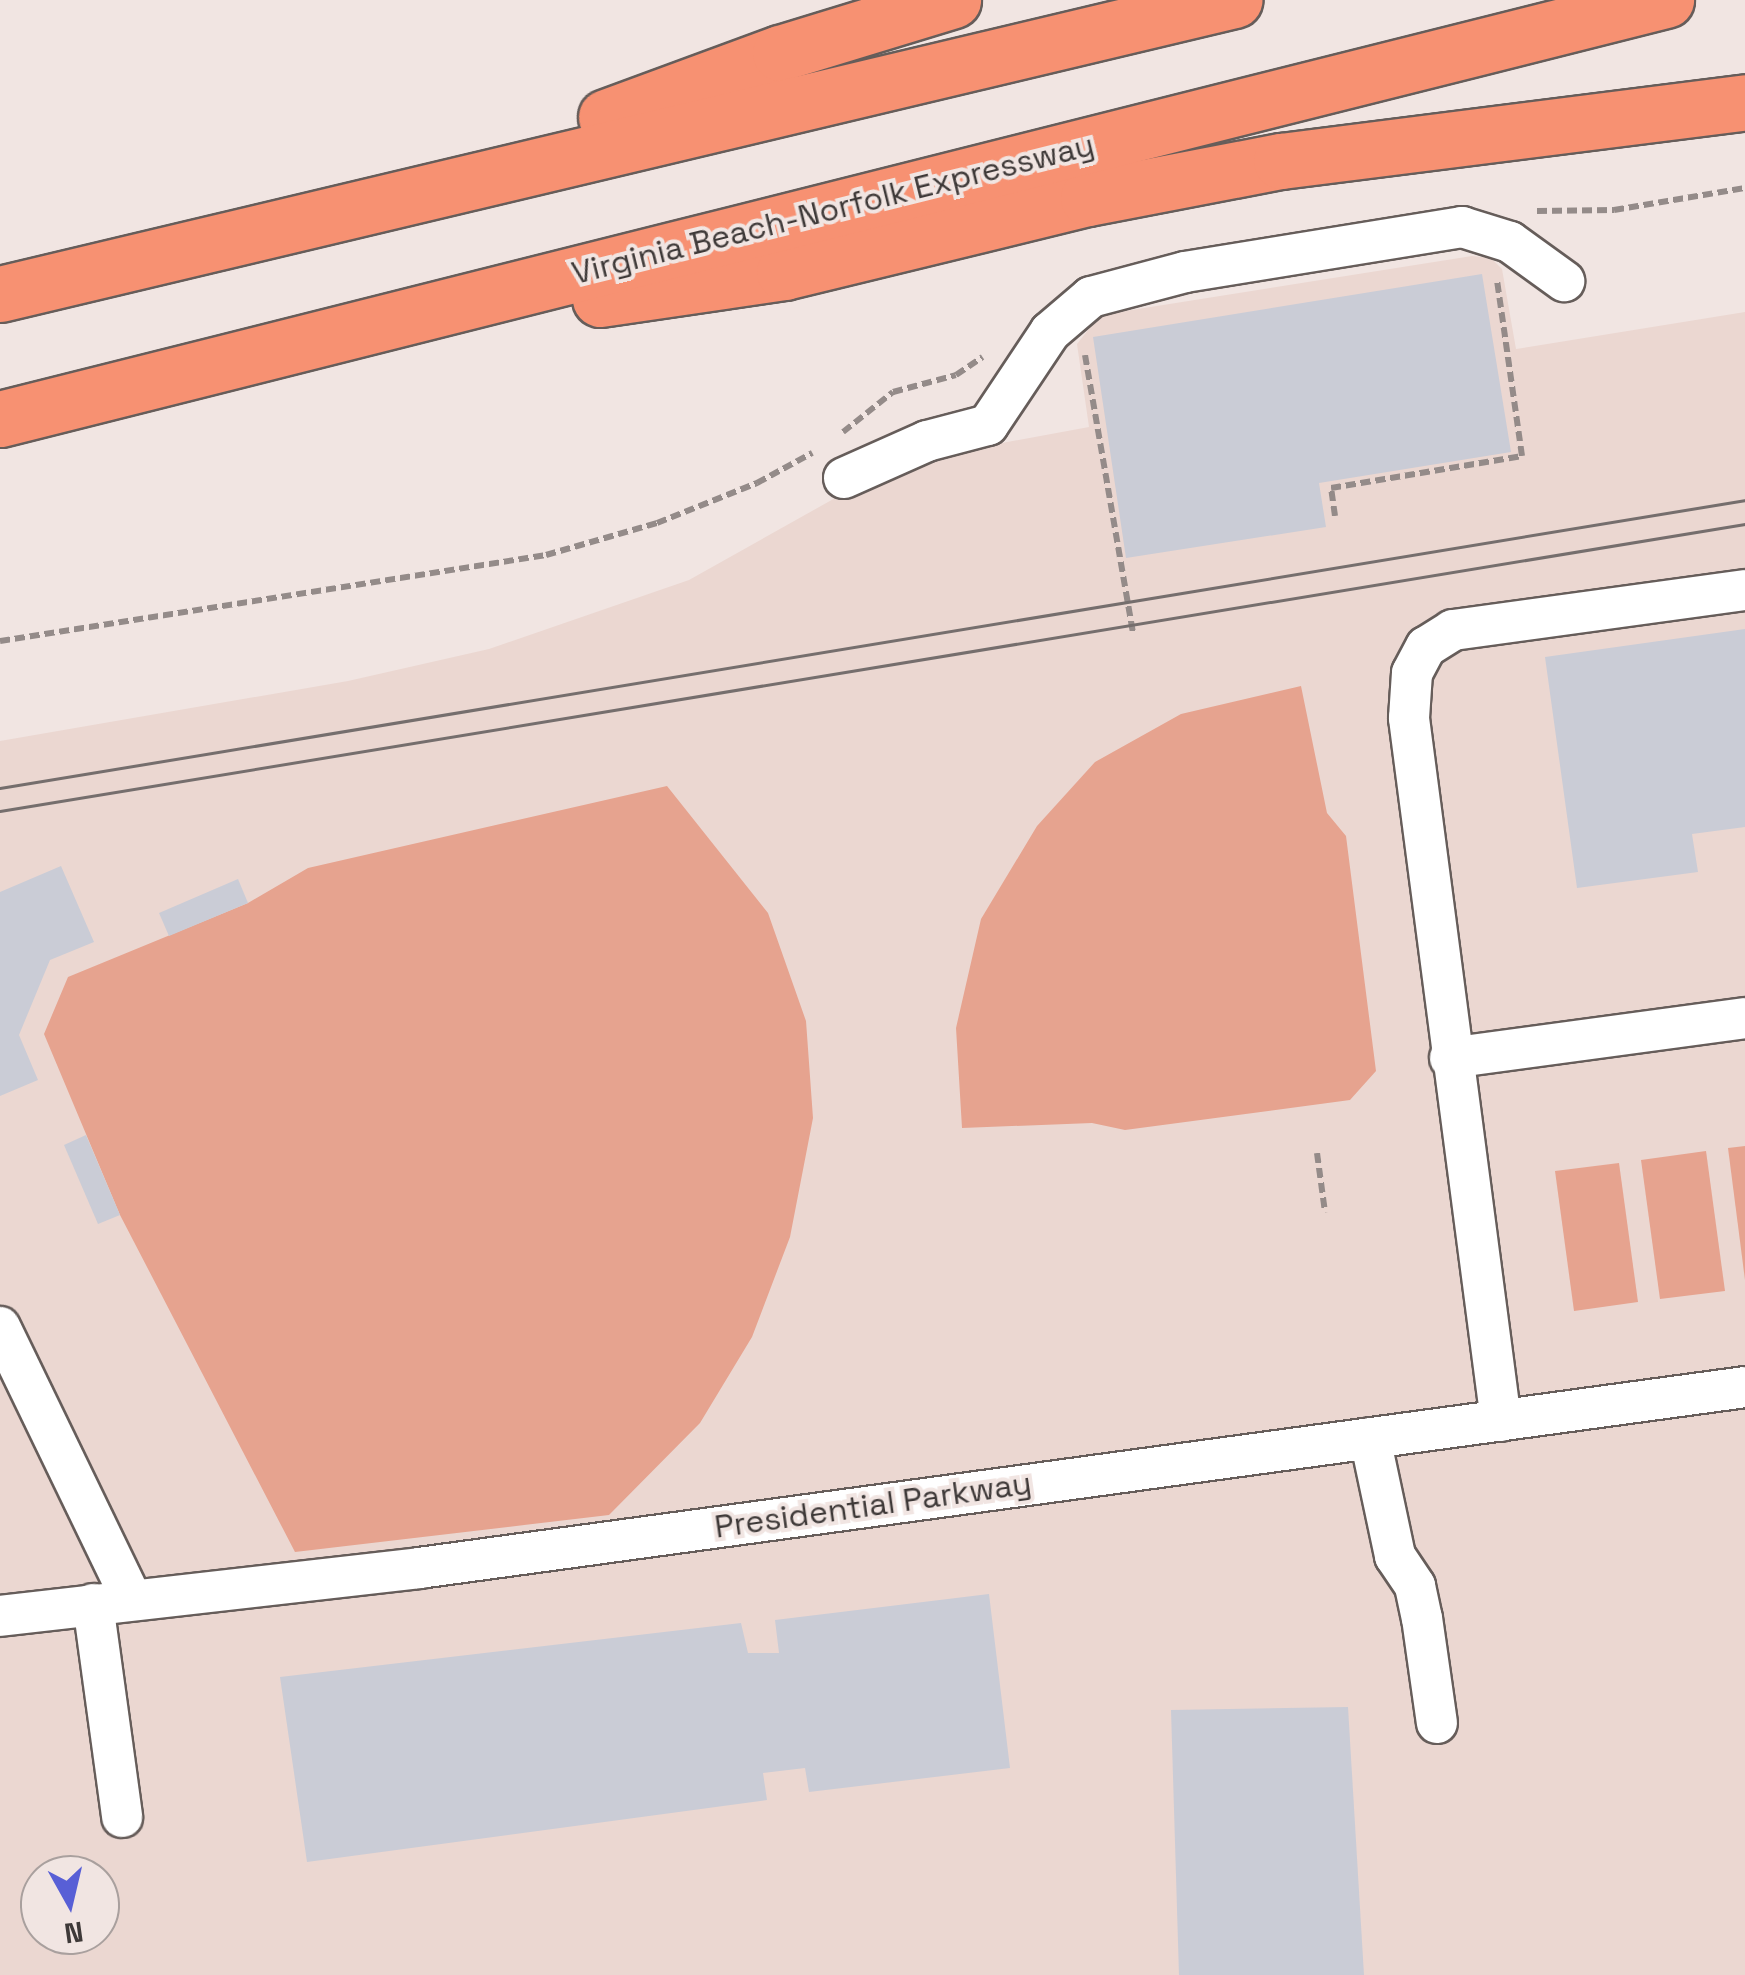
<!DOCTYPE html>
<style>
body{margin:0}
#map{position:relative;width:1745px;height:1975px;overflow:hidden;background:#f1e5e2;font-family:"Space Grotesk",sans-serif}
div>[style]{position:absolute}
.built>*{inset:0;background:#ebd7d1}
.green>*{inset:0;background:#e6a38f}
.building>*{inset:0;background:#caccd6}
.path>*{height:6px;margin-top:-3px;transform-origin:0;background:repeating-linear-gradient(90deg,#948b89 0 10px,transparent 0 15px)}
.roads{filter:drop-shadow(2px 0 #665d5a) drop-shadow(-2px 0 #665d5a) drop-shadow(0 2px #665d5a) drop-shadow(0 -2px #665d5a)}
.minor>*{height:40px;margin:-20px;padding:0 20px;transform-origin:20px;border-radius:20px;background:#fff}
.highway>*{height:55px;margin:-27.5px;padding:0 27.5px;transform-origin:27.5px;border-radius:27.5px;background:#f79172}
.tram>*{height:2.5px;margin:-1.25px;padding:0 1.25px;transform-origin:1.25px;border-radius:1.25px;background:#756e6d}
span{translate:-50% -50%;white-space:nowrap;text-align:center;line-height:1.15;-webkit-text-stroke:8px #f1e5e2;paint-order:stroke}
.street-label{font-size:32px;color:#3e3938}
.north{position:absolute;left:20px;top:1855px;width:100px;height:100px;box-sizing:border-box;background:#f1e5e2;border:2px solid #a9a09e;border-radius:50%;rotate:172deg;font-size:28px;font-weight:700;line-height:40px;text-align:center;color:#3e3938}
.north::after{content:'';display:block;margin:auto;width:35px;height:45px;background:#585fd6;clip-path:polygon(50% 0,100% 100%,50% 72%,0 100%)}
</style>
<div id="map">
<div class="built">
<div style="clip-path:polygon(evenodd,1472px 256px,1491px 258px,1502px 269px,1516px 349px,1745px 312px,1745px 1975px,0 1975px,0 741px,348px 681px,489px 649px,689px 580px,853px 488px,959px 451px,1089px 427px,1077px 344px,1100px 315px,1472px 256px,40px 1875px,100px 1875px,100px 1935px,40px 1935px,40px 1875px)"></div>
</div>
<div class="green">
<div style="clip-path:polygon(1301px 686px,1327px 813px,1346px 836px,1376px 1071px,1350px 1100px,1125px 1130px,1092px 1123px,962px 1128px,956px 1028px,981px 919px,1037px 826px,1095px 762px,1181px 714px)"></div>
<div style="clip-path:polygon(667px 786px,768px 913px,806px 1021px,813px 1118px,790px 1237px,752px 1337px,700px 1423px,609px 1515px,295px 1552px,120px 1215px,44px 1034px,68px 977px,248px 903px,308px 868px)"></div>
<div style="clip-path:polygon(1745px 1146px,1745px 1280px,1728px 1148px)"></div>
<div style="clip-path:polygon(1706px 1151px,1725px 1291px,1660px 1299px,1641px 1160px)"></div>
<div style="clip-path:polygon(1619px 1163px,1638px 1302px,1574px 1311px,1555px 1171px)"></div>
</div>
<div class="building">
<div style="clip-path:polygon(1482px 274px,1511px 452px,1319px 483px,1326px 527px,1126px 558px,1093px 337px)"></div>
<div style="clip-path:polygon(1745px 629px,1745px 827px,1692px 834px,1698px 872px,1577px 888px,1545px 657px)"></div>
<div style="clip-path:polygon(61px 866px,94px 942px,50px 960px,19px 1035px,38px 1080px,0 1096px,0 892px)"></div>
<div style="clip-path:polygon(238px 879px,248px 903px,169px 936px,159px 913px)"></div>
<div style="clip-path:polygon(86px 1135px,120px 1215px,98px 1224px,64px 1145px)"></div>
<div style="clip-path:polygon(989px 1594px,1010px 1768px,809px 1792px,805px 1768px,763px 1773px,767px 1800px,307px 1862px,280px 1677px,741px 1623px,748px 1653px,779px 1653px,775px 1620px)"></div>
<div style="clip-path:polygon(1348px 1707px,1364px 1975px,1179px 1975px,1171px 1710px)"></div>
</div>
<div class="path">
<div style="left:1537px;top:211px;width:77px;rotate:-0.7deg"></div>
<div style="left:1614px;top:210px;width:133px;rotate:-9.5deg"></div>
<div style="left:1085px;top:355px;width:283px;rotate:80.2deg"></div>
<div style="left:843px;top:432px;width:64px;rotate:-38.7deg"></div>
<div style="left:893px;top:392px;width:65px;rotate:-15.1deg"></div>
<div style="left:956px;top:375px;width:32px;rotate:-34deg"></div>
<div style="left:1335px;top:516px;width:28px;rotate:-98deg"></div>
<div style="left:1331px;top:488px;width:194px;rotate:-9.5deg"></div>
<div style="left:1522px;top:456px;width:177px;rotate:-98.1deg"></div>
<div style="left:0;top:641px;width:553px;rotate:-8.95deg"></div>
<div style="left:546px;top:555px;width:116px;rotate:-16.1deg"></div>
<div style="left:657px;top:523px;width:108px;rotate:-21.8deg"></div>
<div style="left:757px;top:483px;width:63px;rotate:-28.6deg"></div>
<div style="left:1317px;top:1153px;width:60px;rotate:82.3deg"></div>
</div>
<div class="roads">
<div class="minor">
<div style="left:844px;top:478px;width:91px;rotate:-24deg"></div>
<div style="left:927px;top:441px;width:63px;rotate:-14.7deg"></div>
<div style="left:988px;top:425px;width:112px;rotate:-56.3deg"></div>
<div style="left:1050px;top:332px;width:54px;rotate:-40.5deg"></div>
<div style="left:1091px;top:297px;width:97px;rotate:-14.9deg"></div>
<div style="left:1185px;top:272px;width:281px;rotate:-9.2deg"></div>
<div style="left:1462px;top:227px;width:50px;rotate:17.4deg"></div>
<div style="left:1510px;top:242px;width:67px;rotate:35.8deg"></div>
<div style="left:1450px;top:1058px;width:298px;rotate:-7.7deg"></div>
<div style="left:0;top:1327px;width:301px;rotate:64.2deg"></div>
<div style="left:1501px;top:1421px;width:709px;rotate:-97.46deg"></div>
<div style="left:1409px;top:718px;width:45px;rotate:-86.2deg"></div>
<div style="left:1412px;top:673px;width:30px;rotate:-62deg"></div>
<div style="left:1426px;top:647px;width:32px;rotate:-32deg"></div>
<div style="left:1453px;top:630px;width:295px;rotate:-7.8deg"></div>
<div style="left:1370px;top:1438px;width:121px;rotate:78deg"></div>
<div style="left:1395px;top:1556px;width:36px;rotate:56deg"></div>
<div style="left:1415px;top:1586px;width:33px;rotate:78deg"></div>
<div style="left:1422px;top:1618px;width:106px;rotate:81.9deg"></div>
<div style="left:93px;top:1604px;width:215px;rotate:82.2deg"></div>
<div style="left:0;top:1616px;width:422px;rotate:-6.5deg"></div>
<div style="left:419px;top:1568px;width:1338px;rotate:-7.77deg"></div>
</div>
<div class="highway">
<div style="left:606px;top:117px;width:185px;rotate:-20.2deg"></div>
<div style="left:780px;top:53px;width:181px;rotate:-17deg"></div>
<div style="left:0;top:294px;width:1269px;rotate:-13.4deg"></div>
<div style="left:600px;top:299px;width:186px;rotate:-8.3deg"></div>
<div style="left:784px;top:272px;width:313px;rotate:-13.7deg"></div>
<div style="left:1088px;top:198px;width:197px;rotate:-10.9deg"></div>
<div style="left:1281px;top:161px;width:468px;rotate:-7.2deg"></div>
<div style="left:0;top:419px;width:1718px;rotate:-14.12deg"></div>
</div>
</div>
<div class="tram">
<div style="left:0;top:788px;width:1769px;rotate:-9.37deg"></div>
<div style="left:0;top:811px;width:1768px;rotate:-9.34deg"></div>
</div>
<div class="street-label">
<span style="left:833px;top:209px;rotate:-14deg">Virginia Beach-Norfolk Expressway</span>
<span style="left:873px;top:1505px;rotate:-8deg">Presidential Parkway</span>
</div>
<div class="north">N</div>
</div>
